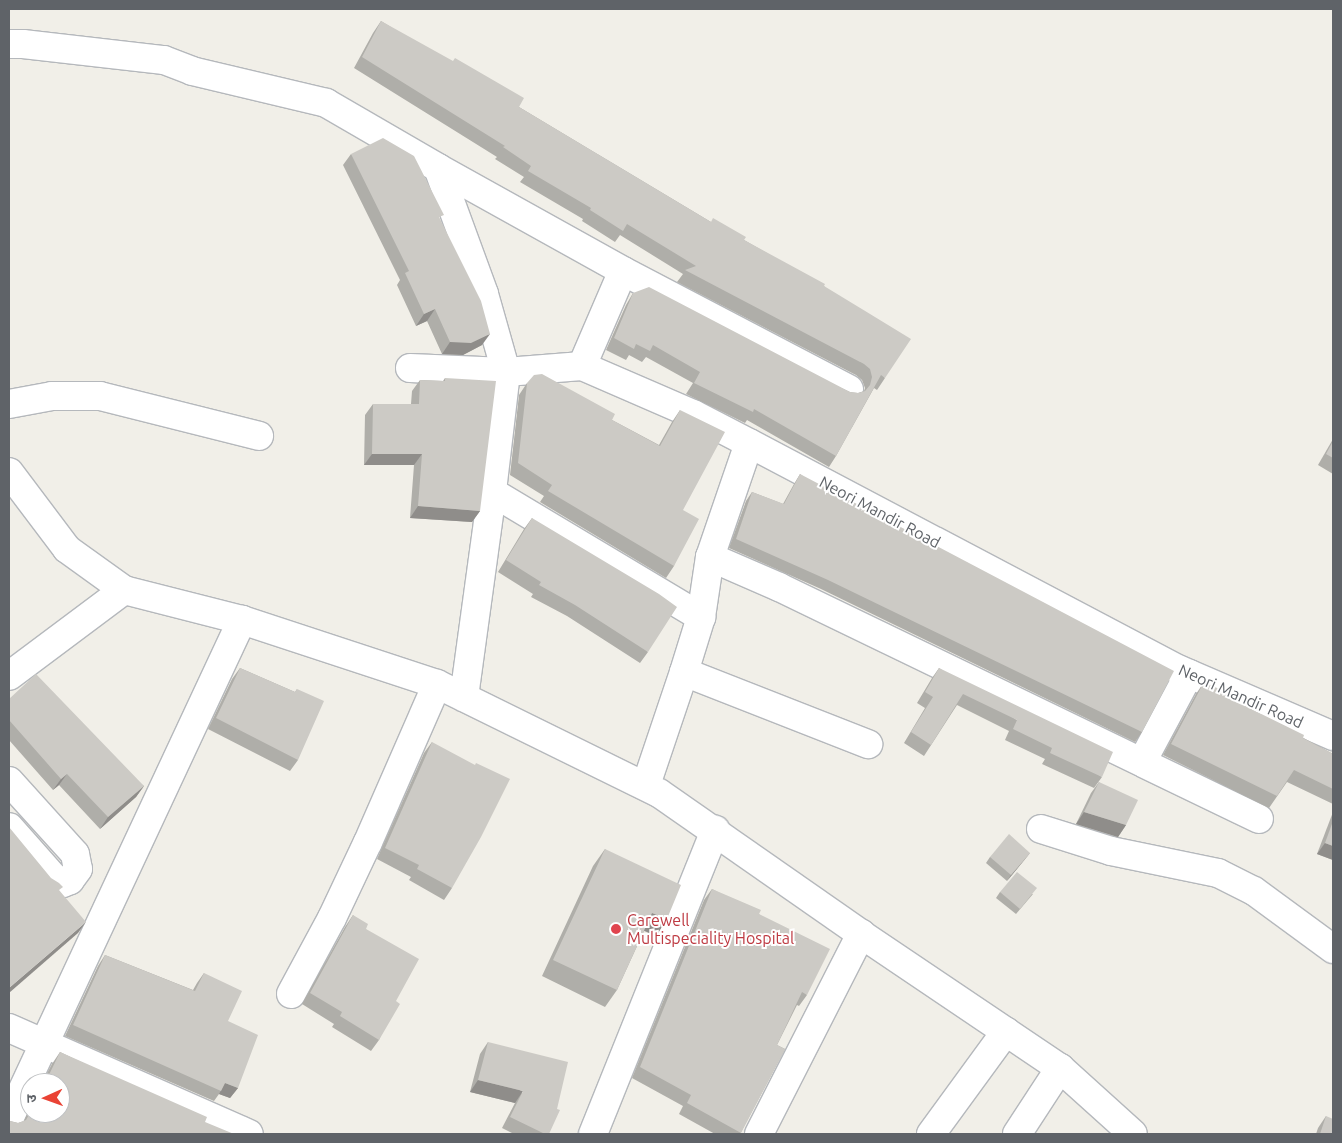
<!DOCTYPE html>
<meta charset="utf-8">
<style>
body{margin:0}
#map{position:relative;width:1342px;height:1143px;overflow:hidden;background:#f1efe8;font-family:Ubuntu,"Noto Sans Devanagari",sans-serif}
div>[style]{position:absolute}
.roads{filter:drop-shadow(1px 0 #b5b8bc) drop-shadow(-1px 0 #b5b8bc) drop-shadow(0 1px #b5b8bc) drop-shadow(0 -1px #b5b8bc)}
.minor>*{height:28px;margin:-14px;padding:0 14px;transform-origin:14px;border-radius:14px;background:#fff}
.wall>*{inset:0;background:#afaea9}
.shaded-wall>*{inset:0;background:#8f8d8a}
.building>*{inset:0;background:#cccac5}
.dots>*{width:14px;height:14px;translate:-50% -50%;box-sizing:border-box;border:2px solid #fff;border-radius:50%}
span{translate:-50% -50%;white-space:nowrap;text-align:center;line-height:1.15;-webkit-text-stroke:4px #fff;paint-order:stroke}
.street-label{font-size:16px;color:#5f6368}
.health-label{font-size:16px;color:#be3a42}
.left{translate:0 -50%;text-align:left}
.frame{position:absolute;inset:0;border:10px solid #5f6368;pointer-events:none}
.north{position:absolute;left:20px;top:1073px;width:50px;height:50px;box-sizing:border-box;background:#fff;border:1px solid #bfc1c3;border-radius:50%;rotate:268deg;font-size:14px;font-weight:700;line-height:20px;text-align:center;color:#5f6368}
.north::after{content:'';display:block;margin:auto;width:18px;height:22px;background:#ea4335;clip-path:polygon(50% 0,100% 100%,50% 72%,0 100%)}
</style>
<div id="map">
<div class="roads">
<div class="minor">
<div style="left:9px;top:44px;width:14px"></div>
<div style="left:23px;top:44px;width:142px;rotate:6.5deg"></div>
<div style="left:164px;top:60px;width:30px;rotate:21deg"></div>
<div style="left:192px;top:71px;width:138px;rotate:13.4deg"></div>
<div style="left:326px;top:103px;width:129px;rotate:30.1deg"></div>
<div style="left:438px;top:168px;width:212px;rotate:29.1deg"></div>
<div style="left:623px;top:271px;width:255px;rotate:27.6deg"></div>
<div style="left:438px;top:168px;width:134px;rotate:69.9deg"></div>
<div style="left:484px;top:294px;width:81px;rotate:74.2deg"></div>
<div style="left:506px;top:372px;width:121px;rotate:96.7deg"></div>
<div style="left:492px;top:492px;width:244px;rotate:30.9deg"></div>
<div style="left:582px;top:366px;width:103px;rotate:-66.7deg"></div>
<div style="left:410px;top:368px;width:96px;rotate:2.4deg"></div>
<div style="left:506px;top:372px;width:76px;rotate:-4.5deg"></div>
<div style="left:582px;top:366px;width:121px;rotate:23.4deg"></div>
<div style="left:693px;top:414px;width:63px;rotate:27.4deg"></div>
<div style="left:9px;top:404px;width:44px;rotate:-10.5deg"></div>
<div style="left:52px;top:396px;width:48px"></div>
<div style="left:100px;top:396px;width:164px;rotate:14.1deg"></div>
<div style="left:9px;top:472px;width:96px;rotate:53deg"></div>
<div style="left:67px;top:549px;width:70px;rotate:35.7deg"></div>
<div style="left:124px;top:590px;width:122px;rotate:14.3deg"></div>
<div style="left:242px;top:620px;width:205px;rotate:18.2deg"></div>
<div style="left:437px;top:684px;width:247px;rotate:26.2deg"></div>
<div style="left:659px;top:793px;width:246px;rotate:34.9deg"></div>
<div style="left:861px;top:934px;width:240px;rotate:34deg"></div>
<div style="left:1060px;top:1068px;width:98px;rotate:42.1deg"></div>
<div style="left:710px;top:557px;width:75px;rotate:23.5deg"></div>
<div style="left:779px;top:587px;width:533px;rotate:25.8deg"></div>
<div style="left:684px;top:672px;width:198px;rotate:21.4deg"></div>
<div style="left:9px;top:676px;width:144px;rotate:-36.8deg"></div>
<div style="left:464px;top:697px;width:207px;rotate:-82.2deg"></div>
<div style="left:1142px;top:762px;width:100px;rotate:-61.9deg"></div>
<div style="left:9px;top:781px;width:98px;rotate:47.9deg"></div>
<div style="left:75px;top:854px;width:15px;rotate:79deg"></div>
<div style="left:78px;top:869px;width:14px;rotate:126deg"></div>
<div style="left:70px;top:880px;width:8px;rotate:157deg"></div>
<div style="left:63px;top:883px;width:9px;rotate:-153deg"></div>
<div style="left:55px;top:879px;width:69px;rotate:-131.5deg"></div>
<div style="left:646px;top:785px;width:119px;rotate:-71.4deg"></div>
<div style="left:684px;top:672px;width:58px;rotate:-72.8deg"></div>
<div style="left:701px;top:617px;width:61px;rotate:-81.5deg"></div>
<div style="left:710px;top:557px;width:120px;rotate:-71.1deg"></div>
<div style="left:749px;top:443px;width:487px;rotate:27.8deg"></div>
<div style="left:1180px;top:670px;width:167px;rotate:23.3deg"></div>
<div style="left:1041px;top:829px;width:73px;rotate:17.4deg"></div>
<div style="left:1111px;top:851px;width:109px;rotate:11.6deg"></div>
<div style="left:1218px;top:873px;width:40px;rotate:26.6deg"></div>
<div style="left:1254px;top:891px;width:98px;rotate:36.3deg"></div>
<div style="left:291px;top:994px;width:86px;rotate:-61.7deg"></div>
<div style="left:332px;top:918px;width:84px;rotate:-64.7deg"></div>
<div style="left:368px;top:842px;width:172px;rotate:-66.4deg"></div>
<div style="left:9px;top:1028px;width:262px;rotate:23.8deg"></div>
<div style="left:9px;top:1119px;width:551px;rotate:-64.97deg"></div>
<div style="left:593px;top:1134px;width:328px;rotate:-68.1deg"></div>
<div style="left:759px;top:1134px;width:225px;rotate:-63deg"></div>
<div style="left:931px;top:1134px;width:127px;rotate:-53.9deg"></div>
<div style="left:1017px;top:1134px;width:79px;rotate:-56.9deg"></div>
</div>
</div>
<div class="wall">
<div style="clip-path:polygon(381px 21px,519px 107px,711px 222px,744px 240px,824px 286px,885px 378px,877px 390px,874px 388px,836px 456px,829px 467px,747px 420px,745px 423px,686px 394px,693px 383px,646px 357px,642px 362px,629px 355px,626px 360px,606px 350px,626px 305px,633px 293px,850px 392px,858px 393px,864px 391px,865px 388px,862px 380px,856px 375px,677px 282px,683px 274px,620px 235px,615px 242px,582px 221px,583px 219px,520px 182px,524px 177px,495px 159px,497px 157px,354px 68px,373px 33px)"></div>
<div style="clip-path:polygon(351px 154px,440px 220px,482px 345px,463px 355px,442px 354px,427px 321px,416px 326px,397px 285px,400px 280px,343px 165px)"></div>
<div style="clip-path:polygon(445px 378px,480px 511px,472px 522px,410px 518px,414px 465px,364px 465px,365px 415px,373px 404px,411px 404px,412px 391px,420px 380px,443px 381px)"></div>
<div style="clip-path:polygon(527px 383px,612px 420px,659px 445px,672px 422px,680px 410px,683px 510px,674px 566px,666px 578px,540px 502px,544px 496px,510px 475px,519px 395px)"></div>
<div style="clip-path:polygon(1333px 439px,1333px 474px,1318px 465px)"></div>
<div style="clip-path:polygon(800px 474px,1142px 732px,1135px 742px,821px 589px,729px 548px,746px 501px,752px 492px,783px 504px,794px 484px)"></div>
<div style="clip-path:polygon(532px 518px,648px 652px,640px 663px,567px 616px,531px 597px,533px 594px,498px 572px,524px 529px)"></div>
<div style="clip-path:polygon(240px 668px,295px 692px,297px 689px,298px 760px,290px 771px,208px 729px,232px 679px)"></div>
<div style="clip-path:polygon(939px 668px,1102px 777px,1094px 788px,1042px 764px,1045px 759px,1005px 740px,1009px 731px,957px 705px,924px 756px,904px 743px,925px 708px,917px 703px,932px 678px)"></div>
<div style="clip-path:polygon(1204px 682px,1239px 703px,1333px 754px,1333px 804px,1287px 782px,1269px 808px,1163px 755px,1196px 694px)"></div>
<div style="clip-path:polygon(9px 699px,144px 786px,136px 797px,100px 829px,59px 785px,53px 790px,9px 740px)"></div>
<div style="clip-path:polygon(432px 742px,452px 888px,444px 900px,409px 880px,411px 877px,377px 859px,424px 753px)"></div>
<div style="clip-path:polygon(1099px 782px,1126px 825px,1118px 837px,1076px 824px,1091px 793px)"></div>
<div style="clip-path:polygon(1333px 812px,1333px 860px,1317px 854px)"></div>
<div style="clip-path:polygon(605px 849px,667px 919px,656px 936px,644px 931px,617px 990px,605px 1007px,542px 976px,593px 866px)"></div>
<div style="clip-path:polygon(1030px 853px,1007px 881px,986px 863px,990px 857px)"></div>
<div style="clip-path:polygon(712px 889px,759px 914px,807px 995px,799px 1006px,797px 1005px,777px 1045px,785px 1049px,740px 1134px,715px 1134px,679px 1114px,683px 1106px,632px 1078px,704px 900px)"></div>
<div style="clip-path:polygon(1000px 892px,1033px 894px,1016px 914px,996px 898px)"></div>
<div style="clip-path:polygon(353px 915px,366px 929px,396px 1001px,379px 1040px,371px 1051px,332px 1027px,334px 1024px,302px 1004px,345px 927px)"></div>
<div style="clip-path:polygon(105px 955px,193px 990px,197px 983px,204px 973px,238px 1088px,230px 1098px,219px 1094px,214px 1101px,65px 1036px,98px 966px)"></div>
<div style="clip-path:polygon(488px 1042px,549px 1134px,514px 1134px,502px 1128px,515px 1103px,470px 1092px,480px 1054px)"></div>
<div style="clip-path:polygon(60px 1052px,205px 1122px,9px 1134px,10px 1121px,18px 1123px,24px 1121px,30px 1108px,30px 1113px,60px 1083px,42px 1083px,52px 1064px)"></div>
<div style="clip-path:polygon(1326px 1116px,1333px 1134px,1316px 1134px,1318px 1128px)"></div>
</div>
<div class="shaded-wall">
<div style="clip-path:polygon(435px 309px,427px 321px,416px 326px,424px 314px)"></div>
<div style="clip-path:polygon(490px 334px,482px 345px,463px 355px,442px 354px,450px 342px)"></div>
<div style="clip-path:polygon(372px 454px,422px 454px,414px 465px,364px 465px)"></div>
<div style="clip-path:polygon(418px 506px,480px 511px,472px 522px,410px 518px)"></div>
<div style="clip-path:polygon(67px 774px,59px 785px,53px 790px,61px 779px)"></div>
<div style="clip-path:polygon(144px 786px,136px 797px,100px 829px,108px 817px)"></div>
<div style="clip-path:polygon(1084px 812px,1126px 825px,1118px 837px,1076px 824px)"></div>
<div style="clip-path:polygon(1325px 843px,1333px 846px,1333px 860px,1317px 854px)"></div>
<div style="clip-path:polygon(1030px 853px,1026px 858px,1007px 881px,1011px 875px)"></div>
<div style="clip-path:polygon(652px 913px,667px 919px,656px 936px,641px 929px)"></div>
<div style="clip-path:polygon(86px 922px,78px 933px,9px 993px,9px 988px)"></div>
<div style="clip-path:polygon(478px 1080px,523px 1091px,515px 1103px,470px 1092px)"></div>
<div style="clip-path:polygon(225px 1083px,238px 1088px,230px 1098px,219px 1094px)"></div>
</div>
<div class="building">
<div style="clip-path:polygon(381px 21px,453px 61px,455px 58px,524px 98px,519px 107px,711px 222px,713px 218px,746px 237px,744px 240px,825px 284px,824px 286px,911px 339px,885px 378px,881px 375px,836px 456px,754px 409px,753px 412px,694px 383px,700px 372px,653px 345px,650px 351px,636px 344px,634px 349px,614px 338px,633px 293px,649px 287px,850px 392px,858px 393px,865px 391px,870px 385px,872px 377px,870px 369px,864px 364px,685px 270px,696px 266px,627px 224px,623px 231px,590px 210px,591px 208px,528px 171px,531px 166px,503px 147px,505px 146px,362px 57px)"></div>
<div style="clip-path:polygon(383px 138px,414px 156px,444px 215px,439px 217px,481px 301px,490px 334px,471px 343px,450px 342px,435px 309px,424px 314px,405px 273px,409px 271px,351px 154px)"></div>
<div style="clip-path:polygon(542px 374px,615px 414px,612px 420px,660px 446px,680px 410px,725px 432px,683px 510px,699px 519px,674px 566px,548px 491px,552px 485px,518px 463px,527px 383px,534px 375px)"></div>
<div style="clip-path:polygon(445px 378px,496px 381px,480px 511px,418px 506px,422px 454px,372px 454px,373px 404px,419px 404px,420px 380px,445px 381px)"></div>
<div style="clip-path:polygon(1333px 441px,1333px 458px,1326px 454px)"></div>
<div style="clip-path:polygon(800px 474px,1174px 671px,1142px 732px,828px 580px,736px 539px,752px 492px,784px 504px)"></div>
<div style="clip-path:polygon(532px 518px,659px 594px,677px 607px,648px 652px,575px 605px,539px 585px,541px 582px,506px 560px)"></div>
<div style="clip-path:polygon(240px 668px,295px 692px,297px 689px,324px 701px,298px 760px,216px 718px)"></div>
<div style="clip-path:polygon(939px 668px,1113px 752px,1102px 777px,1050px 753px,1052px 748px,1013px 729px,1017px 720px,963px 694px,931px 745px,911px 732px,933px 697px,925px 692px)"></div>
<div style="clip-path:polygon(36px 674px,144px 786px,108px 817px,67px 774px,61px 779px,9px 720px,9px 699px)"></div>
<div style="clip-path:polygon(1204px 682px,1241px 699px,1239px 703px,1304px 735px,1303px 738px,1333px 754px,1333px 789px,1294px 770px,1277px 796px,1171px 744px)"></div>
<div style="clip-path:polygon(432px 742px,475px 765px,476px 763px,510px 779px,481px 837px,452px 888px,417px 869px,419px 865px,385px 848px)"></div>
<div style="clip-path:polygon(1099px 782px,1138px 800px,1126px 825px,1084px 812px)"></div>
<div style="clip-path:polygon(1333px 821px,1333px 846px,1325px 843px)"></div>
<div style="clip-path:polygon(9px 827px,51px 878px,59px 883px,63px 887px,59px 890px,86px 922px,9px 988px)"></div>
<div style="clip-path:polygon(1009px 834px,1030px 853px,1011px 875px,990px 857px)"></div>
<div style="clip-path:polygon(605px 849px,681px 885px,667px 919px,652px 913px,617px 990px,553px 960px)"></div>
<div style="clip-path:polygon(1017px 872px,1037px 888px,1020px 909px,1000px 892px)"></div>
<div style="clip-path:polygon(712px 889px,761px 910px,759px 914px,830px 949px,807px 995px,802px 992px,777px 1045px,785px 1049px,741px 1133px,687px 1103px,691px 1095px,640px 1067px)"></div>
<div style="clip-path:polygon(353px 915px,368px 924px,366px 929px,419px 959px,396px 1001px,400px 1004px,379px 1040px,340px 1016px,342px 1012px,310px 993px)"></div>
<div style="clip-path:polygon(105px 955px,195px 991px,204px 973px,242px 991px,228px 1021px,258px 1035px,238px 1088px,225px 1083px,221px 1091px,73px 1025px)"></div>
<div style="clip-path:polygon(488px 1042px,568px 1062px,557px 1109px,560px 1110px,549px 1134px,545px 1134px,510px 1117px,523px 1091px,478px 1080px)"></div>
<div style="clip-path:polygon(60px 1052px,207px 1117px,205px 1122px,234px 1134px,9px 1134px,9px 1120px,10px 1121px,18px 1123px,26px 1120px,30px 1113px,60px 1113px,60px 1083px,45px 1083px)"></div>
<div style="clip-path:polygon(1326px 1116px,1333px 1119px,1333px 1134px,1320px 1134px)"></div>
</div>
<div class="dots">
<div style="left:616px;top:929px;background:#e0444e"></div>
</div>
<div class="street-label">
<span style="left:880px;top:512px;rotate:28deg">Neori Mandir Road</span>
<span style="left:1241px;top:696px;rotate:24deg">Neori Mandir Road</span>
</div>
<div class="health-label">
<span class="left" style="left:627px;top:929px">Carewell<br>Multispeciality Hospital</span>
</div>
<div class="frame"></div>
<div class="north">उ</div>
</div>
